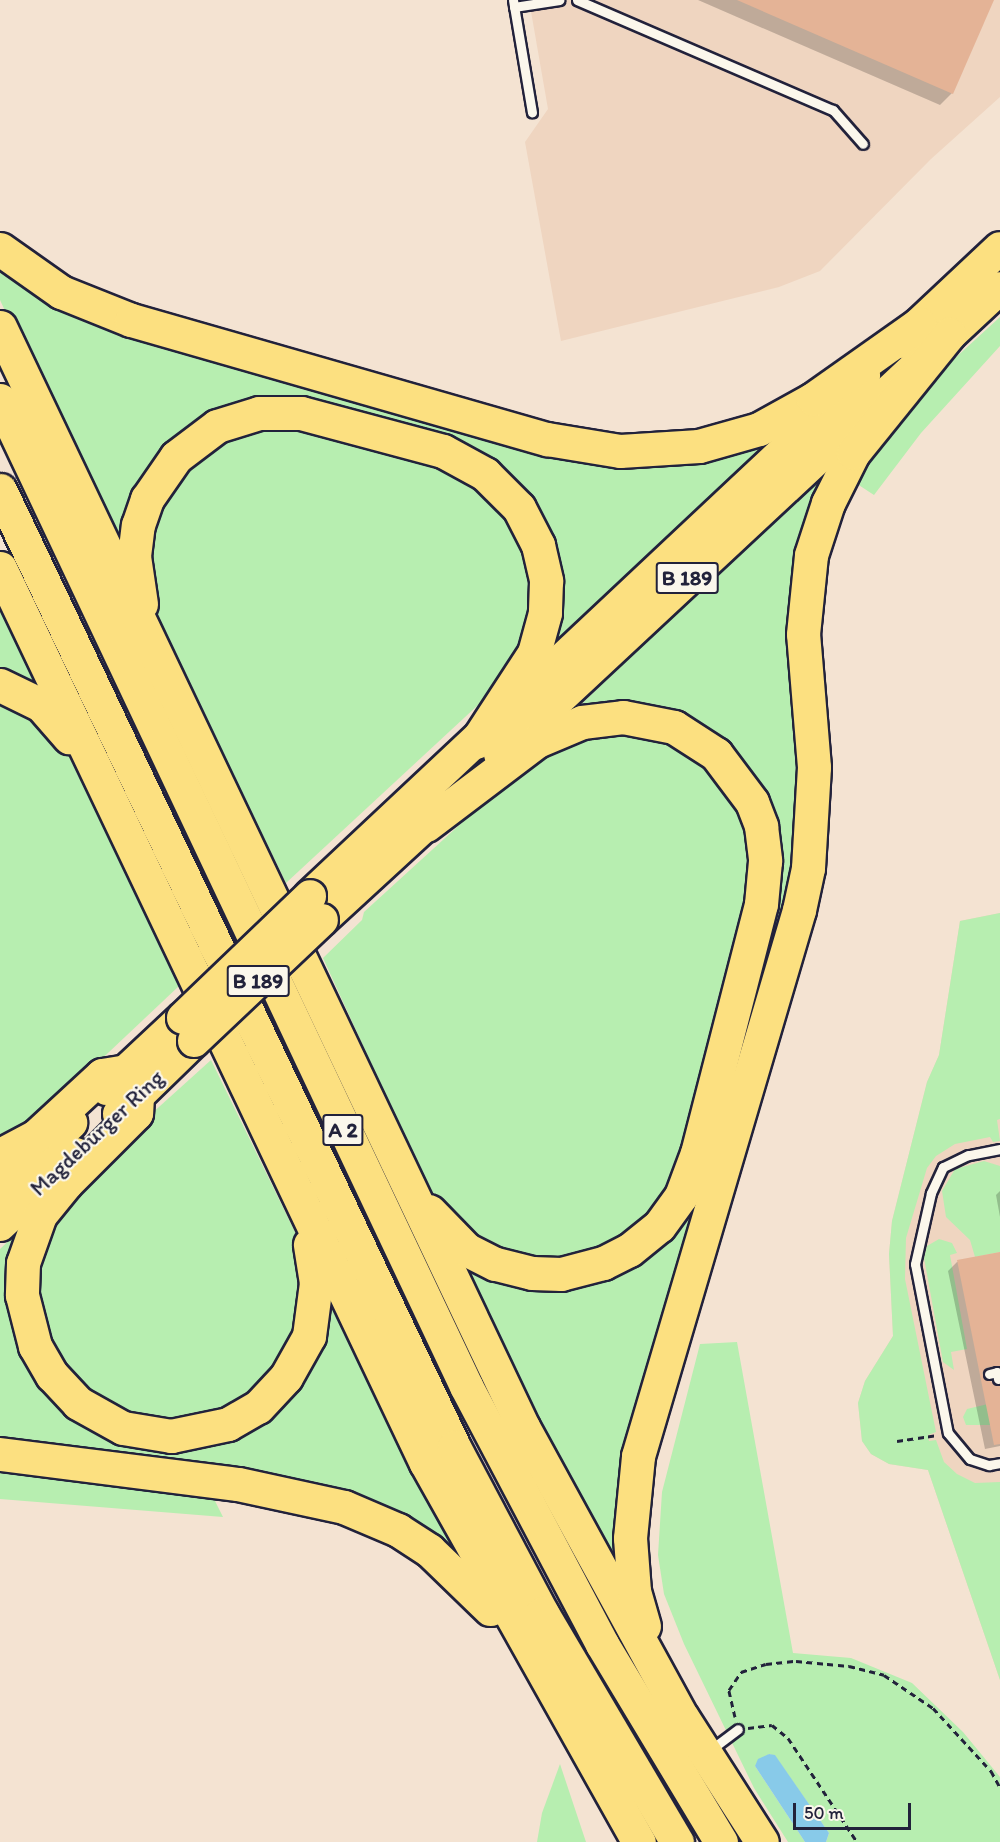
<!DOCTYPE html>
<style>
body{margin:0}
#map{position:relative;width:1000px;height:1842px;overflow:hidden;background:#f4e3d2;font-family:Itim,sans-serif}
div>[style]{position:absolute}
.built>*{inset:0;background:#efd5c0}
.green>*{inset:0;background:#b7eeb0}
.water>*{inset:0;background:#88cae9}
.shadow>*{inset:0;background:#0003}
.building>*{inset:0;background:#e4b396}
.path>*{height:3px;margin-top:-1.5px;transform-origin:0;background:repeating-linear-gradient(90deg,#22223b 0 6px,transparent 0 10.5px)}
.roads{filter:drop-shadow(2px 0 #22223b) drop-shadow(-2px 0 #22223b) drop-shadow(0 2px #22223b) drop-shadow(0 -2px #22223b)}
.service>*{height:9px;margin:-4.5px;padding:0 4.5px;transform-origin:4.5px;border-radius:4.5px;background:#fbf7ec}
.trunk>*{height:32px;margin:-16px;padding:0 16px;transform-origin:16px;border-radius:16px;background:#fce080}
.motorway>*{height:33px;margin:-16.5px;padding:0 16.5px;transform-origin:16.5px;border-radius:16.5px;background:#fce080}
.bridges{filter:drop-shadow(2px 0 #22223b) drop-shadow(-2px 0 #22223b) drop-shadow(0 2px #22223b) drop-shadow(0 -2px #22223b)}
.trunk-bridge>*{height:32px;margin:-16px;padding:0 16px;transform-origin:16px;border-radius:16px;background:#fce080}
span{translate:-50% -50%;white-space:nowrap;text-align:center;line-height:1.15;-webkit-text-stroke:4.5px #fbf7ec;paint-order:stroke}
.shield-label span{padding:2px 4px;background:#fbf7ec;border:2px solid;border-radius:4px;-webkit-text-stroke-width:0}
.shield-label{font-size:21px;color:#22223b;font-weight:700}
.street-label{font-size:22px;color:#22223b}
.scale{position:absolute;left:793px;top:1803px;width:118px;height:27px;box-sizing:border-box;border:3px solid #22223b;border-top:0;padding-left:8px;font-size:18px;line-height:21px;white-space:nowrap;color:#22223b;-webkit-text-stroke:4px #fbf7ec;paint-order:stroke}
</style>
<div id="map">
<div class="built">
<div style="clip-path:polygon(529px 0,1000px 0,1000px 97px,931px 159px,820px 271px,779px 287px,561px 341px,525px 142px,548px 109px)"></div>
<div style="clip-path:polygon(1000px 913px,1000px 1680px,928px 1470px,889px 1464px,871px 1454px,862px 1441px,858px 1403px,865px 1381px,893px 1336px,889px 1254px,892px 1221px,927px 1082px,939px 1055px,960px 921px)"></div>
</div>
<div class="green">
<div style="clip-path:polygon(0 265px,513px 440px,774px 436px,544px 653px,558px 590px,453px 438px,324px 401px,225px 408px,121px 560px,0 300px)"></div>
<div style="clip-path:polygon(1000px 317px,1000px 346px,921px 433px,874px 495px,851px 480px,918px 392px)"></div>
<div style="clip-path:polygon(283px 422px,475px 476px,531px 552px,530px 632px,491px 693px,286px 883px,145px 592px,156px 504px,209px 444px)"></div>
<div style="clip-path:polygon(827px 470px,797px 856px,623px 1589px,447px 1247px,476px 1271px,651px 1250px,760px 955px,739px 762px,572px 713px)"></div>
<div style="clip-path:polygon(0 587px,58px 707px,0 674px)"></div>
<div style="clip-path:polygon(0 695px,56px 735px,68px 754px,179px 986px,37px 1120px,0 1144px)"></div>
<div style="clip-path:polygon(602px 728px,679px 740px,736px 792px,756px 862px,689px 1147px,658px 1212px,577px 1263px,489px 1252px,425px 1193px,412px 1153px,323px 958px,362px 920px,364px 912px,524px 766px,541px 753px)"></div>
<div style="clip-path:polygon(1000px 913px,1000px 1119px,997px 1120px,1000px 1141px,993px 1142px,990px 1137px,955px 1144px,936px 1156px,927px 1168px,906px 1238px,905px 1279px,936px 1432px,928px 1435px,929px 1441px,936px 1440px,944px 1462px,957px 1474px,975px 1483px,1000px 1482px,1000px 1680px,928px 1470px,889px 1464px,871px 1454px,862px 1441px,858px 1403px,865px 1381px,893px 1336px,889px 1254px,892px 1221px,927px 1082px,939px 1055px,960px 921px)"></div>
<div style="clip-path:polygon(211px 1060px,296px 1234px,301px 1253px,297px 1341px,238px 1408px,158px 1426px,87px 1398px,37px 1322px,38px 1245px,88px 1171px)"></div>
<div style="clip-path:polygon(984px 1161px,1000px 1166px,1000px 1252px,975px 1257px,970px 1240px,946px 1217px,942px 1191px,955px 1169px)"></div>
<div style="clip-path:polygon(22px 1228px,63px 1405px,239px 1432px,326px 1288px,495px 1604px,433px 1543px,0 1445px,0 1249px)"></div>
<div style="clip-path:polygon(939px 1239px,952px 1243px,957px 1253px,950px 1255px,967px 1349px,951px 1352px,954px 1370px,943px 1362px,924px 1258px,927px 1246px)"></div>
<div style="clip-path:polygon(737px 1342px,793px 1653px,851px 1658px,912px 1683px,963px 1732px,1000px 1777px,1000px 1842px,826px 1842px,829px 1833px,775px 1756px,769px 1754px,755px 1766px,805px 1842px,788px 1842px,754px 1788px,684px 1644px,664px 1594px,658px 1555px,662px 1492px,700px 1344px)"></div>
<div style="clip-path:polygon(988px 1404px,992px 1425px,966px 1425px,963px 1417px,967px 1409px)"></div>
<div style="clip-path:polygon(0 1460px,208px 1487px,223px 1517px,0 1499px)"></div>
<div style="clip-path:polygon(560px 1764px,586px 1842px,537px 1842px,542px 1813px)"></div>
</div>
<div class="water">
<div style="clip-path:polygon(769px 1754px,775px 1755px,829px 1833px,826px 1842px,805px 1842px,755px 1766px,758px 1759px)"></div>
</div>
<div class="shadow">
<div style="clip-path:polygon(698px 0,992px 0,952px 93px,940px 105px)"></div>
<div style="clip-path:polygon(1000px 1191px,1000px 1217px,996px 1195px)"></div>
<div style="clip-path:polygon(evenodd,1000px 1254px,1000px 1446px,985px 1449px,948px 1271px,957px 1262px,1000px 1254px,993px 1375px,994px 1386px,981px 1377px,993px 1375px)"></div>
</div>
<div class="building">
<div style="clip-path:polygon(737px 0,994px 0,953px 94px)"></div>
<div style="clip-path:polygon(1000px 1252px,1000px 1366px,987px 1367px,982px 1373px,985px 1379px,1000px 1385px,1000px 1444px,994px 1445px,957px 1260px)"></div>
</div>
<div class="path">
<div style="left:897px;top:1441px;width:41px;rotate:-8.3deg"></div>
<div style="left:735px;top:1717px;width:28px;rotate:-103deg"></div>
<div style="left:729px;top:1690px;width:22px;rotate:-56deg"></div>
<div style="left:741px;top:1672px;width:26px;rotate:-18deg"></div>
<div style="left:766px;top:1664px;width:30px;rotate:-6deg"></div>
<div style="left:796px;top:1661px;width:53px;rotate:5.4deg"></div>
<div style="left:849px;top:1666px;width:36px;rotate:14deg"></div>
<div style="left:884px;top:1675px;width:59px;rotate:34deg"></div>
<div style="left:933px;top:1708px;width:86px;rotate:47.4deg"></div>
<div style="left:991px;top:1771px;width:18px;rotate:61deg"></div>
<div style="left:748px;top:1728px;width:24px;rotate:-7deg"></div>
<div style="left:772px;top:1725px;width:21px;rotate:39deg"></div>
<div style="left:788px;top:1738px;width:125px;rotate:56.4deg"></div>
</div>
<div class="roads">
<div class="service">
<div style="left:513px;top:0;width:114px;rotate:80.4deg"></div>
<div style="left:577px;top:0;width:279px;rotate:23.3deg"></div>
<div style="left:833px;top:110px;width:45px;rotate:48.6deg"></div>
<div style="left:514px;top:7px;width:46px;rotate:-8.8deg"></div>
<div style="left:1000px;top:1149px;width:33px;rotate:169deg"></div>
<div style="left:968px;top:1155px;width:28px;rotate:154deg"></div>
<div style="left:943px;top:1167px;width:29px;rotate:115deg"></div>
<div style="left:931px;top:1193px;width:73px;rotate:102.7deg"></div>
<div style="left:915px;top:1264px;width:172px;rotate:79deg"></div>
<div style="left:948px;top:1433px;width:34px;rotate:50deg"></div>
<div style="left:970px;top:1459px;width:20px;rotate:18deg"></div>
<div style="left:989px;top:1465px;width:11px;rotate:-10deg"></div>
<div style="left:989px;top:1374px;width:8px;rotate:-14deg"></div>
<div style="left:997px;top:1372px;width:7px;rotate:82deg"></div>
<div style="left:709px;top:1751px;width:36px;rotate:-37deg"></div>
</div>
<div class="trunk">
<div style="left:900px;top:342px;width:137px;rotate:-43.2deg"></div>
<div style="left:500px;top:754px;width:683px;rotate:-42.98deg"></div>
<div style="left:310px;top:896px;width:760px;rotate:-43.19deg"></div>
<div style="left:322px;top:920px;width:167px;rotate:-42.6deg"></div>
<div style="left:107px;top:1089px;width:104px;rotate:-43.1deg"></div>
<div style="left:119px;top:1114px;width:105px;rotate:-44.2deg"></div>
<div style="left:0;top:1190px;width:98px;rotate:-43.3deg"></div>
<div style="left:0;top:1225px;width:104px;rotate:-43.1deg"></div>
</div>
<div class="motorway">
<div style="left:0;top:249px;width:75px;rotate:35.2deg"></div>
<div style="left:61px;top:292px;width:75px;rotate:21.8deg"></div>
<div style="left:131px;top:320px;width:433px;rotate:16deg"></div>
<div style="left:547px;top:439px;width:74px;rotate:9.3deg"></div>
<div style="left:620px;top:451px;width:79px;rotate:-3.6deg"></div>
<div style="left:699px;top:446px;width:62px;rotate:-15.8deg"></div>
<div style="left:759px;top:429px;width:62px;rotate:-29.1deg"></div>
<div style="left:813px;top:399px;width:130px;rotate:-35.3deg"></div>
<div style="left:0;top:327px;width:1218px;rotate:64.57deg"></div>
<div style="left:523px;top:1427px;width:331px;rotate:61.3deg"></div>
<div style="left:682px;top:1717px;width:148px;rotate:57.4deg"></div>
<div style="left:0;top:400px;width:1091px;rotate:64.7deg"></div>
<div style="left:466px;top:1386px;width:292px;rotate:62.2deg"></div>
<div style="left:602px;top:1644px;width:231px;rotate:59deg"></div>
<div style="left:0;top:490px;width:1059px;rotate:64.62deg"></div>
<div style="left:454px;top:1447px;width:188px;rotate:62.1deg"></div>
<div style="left:542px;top:1613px;width:266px;rotate:59.5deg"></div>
<div style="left:0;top:568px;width:991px;rotate:64.55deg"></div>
<div style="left:426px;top:1463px;width:435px;rotate:60.7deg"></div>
<div style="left:141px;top:604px;width:49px;rotate:-98.3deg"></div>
<div style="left:134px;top:556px;width:31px;rotate:-83deg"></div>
<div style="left:138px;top:525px;width:28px;rotate:-71deg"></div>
<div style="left:147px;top:499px;width:51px;rotate:-55.4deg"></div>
<div style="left:176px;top:457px;width:51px;rotate:-37.1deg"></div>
<div style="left:217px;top:426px;width:44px;rotate:-17.2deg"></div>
<div style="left:259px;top:413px;width:42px"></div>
<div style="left:301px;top:413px;width:147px;rotate:15deg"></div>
<div style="left:443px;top:451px;width:48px;rotate:28.7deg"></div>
<div style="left:485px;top:474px;width:48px;rotate:45deg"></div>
<div style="left:519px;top:508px;width:42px;rotate:62.8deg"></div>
<div style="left:538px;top:545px;width:37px;rotate:77deg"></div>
<div style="left:546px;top:581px;width:32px;rotate:92deg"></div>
<div style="left:545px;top:613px;width:41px;rotate:105.4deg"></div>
<div style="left:534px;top:653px;width:106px;rotate:123.1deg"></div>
<div style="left:0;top:685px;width:46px;rotate:26deg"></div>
<div style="left:41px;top:705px;width:43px;rotate:48.8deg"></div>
<div style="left:426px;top:825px;width:139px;rotate:-37.1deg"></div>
<div style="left:537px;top:741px;width:49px;rotate:-22.9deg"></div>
<div style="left:582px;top:722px;width:41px;rotate:-7deg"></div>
<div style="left:623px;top:717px;width:52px;rotate:11.1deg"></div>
<div style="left:674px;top:727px;width:50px;rotate:32.7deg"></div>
<div style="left:716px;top:754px;width:60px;rotate:53.1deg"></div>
<div style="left:752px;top:802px;width:26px;rotate:69deg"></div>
<div style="left:761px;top:826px;width:35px;rotate:83deg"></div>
<div style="left:765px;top:861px;width:43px;rotate:95.3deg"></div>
<div style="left:761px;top:904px;width:257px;rotate:104.4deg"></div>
<div style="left:697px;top:1153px;width:46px;rotate:110.4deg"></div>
<div style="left:681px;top:1196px;width:37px;rotate:126deg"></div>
<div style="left:659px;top:1226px;width:38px;rotate:141deg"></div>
<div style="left:629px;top:1250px;width:29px;rotate:153deg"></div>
<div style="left:603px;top:1263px;width:43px;rotate:165.3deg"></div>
<div style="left:561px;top:1274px;width:29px;rotate:-178deg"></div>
<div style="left:532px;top:1273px;width:38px;rotate:-166deg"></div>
<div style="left:495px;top:1264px;width:31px;rotate:-153deg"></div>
<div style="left:467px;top:1250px;width:54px;rotate:-134.3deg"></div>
<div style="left:137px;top:1096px;width:17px;rotate:93deg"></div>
<div style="left:136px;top:1113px;width:99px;rotate:135deg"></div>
<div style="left:66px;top:1183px;width:41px;rotate:129.1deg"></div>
<div style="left:40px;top:1215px;width:51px;rotate:109.5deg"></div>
<div style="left:23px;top:1263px;width:32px;rotate:92deg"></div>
<div style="left:22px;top:1295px;width:53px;rotate:75.7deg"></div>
<div style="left:35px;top:1346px;width:34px;rotate:60deg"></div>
<div style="left:52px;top:1375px;width:38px;rotate:47deg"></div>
<div style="left:78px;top:1403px;width:51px;rotate:29.1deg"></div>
<div style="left:123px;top:1428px;width:49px;rotate:9.5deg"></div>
<div style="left:171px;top:1436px;width:58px;rotate:-11.9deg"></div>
<div style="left:228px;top:1424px;width:34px;rotate:-30deg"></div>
<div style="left:258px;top:1407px;width:41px;rotate:-47deg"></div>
<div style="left:286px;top:1377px;width:47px;rotate:-60.7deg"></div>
<div style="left:309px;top:1336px;width:53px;rotate:-82.5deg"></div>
<div style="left:316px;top:1283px;width:39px;rotate:-99deg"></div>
<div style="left:0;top:1155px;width:41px;rotate:-27.8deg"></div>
<div style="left:36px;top:1136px;width:90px;rotate:-42.7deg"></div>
<div style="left:102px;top:1075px;width:25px;rotate:-9deg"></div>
<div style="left:0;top:1454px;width:240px;rotate:7.2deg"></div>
<div style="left:238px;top:1484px;width:108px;rotate:12.2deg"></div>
<div style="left:344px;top:1507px;width:59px;rotate:23.1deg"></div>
<div style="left:398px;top:1530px;width:37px;rotate:33deg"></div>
<div style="left:429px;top:1550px;width:85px;rotate:44deg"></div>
<div style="left:644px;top:1626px;width:36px;rotate:-106deg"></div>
<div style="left:634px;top:1591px;width:53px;rotate:-94.3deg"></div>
<div style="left:630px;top:1538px;width:82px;rotate:-84.4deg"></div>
<div style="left:638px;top:1456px;width:569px;rotate:-73.57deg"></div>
<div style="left:799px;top:910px;width:43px;rotate:-77.9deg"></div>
<div style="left:808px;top:868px;width:101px;rotate:-86.6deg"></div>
<div style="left:814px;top:767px;width:133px;rotate:-94.7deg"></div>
<div style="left:803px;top:634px;width:79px;rotate:-84.2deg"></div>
<div style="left:811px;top:555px;width:55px;rotate:-71.9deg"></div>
<div style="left:828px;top:503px;width:56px;rotate:-63.4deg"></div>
<div style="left:853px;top:453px;width:153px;rotate:-51.1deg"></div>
</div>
</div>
<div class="bridges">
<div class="trunk-bridge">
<div style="left:183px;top:1018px;width:176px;rotate:-43.8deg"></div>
<div style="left:194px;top:1041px;width:176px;rotate:-43.4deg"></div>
</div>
</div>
<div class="shield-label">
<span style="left:687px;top:578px">B 189</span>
<span style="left:258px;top:981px">B 189</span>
<span style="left:343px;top:1130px">A 2</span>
</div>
<div class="street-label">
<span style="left:97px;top:1133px;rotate:-43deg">Magdeburger Ring</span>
</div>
<div class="scale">50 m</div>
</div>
